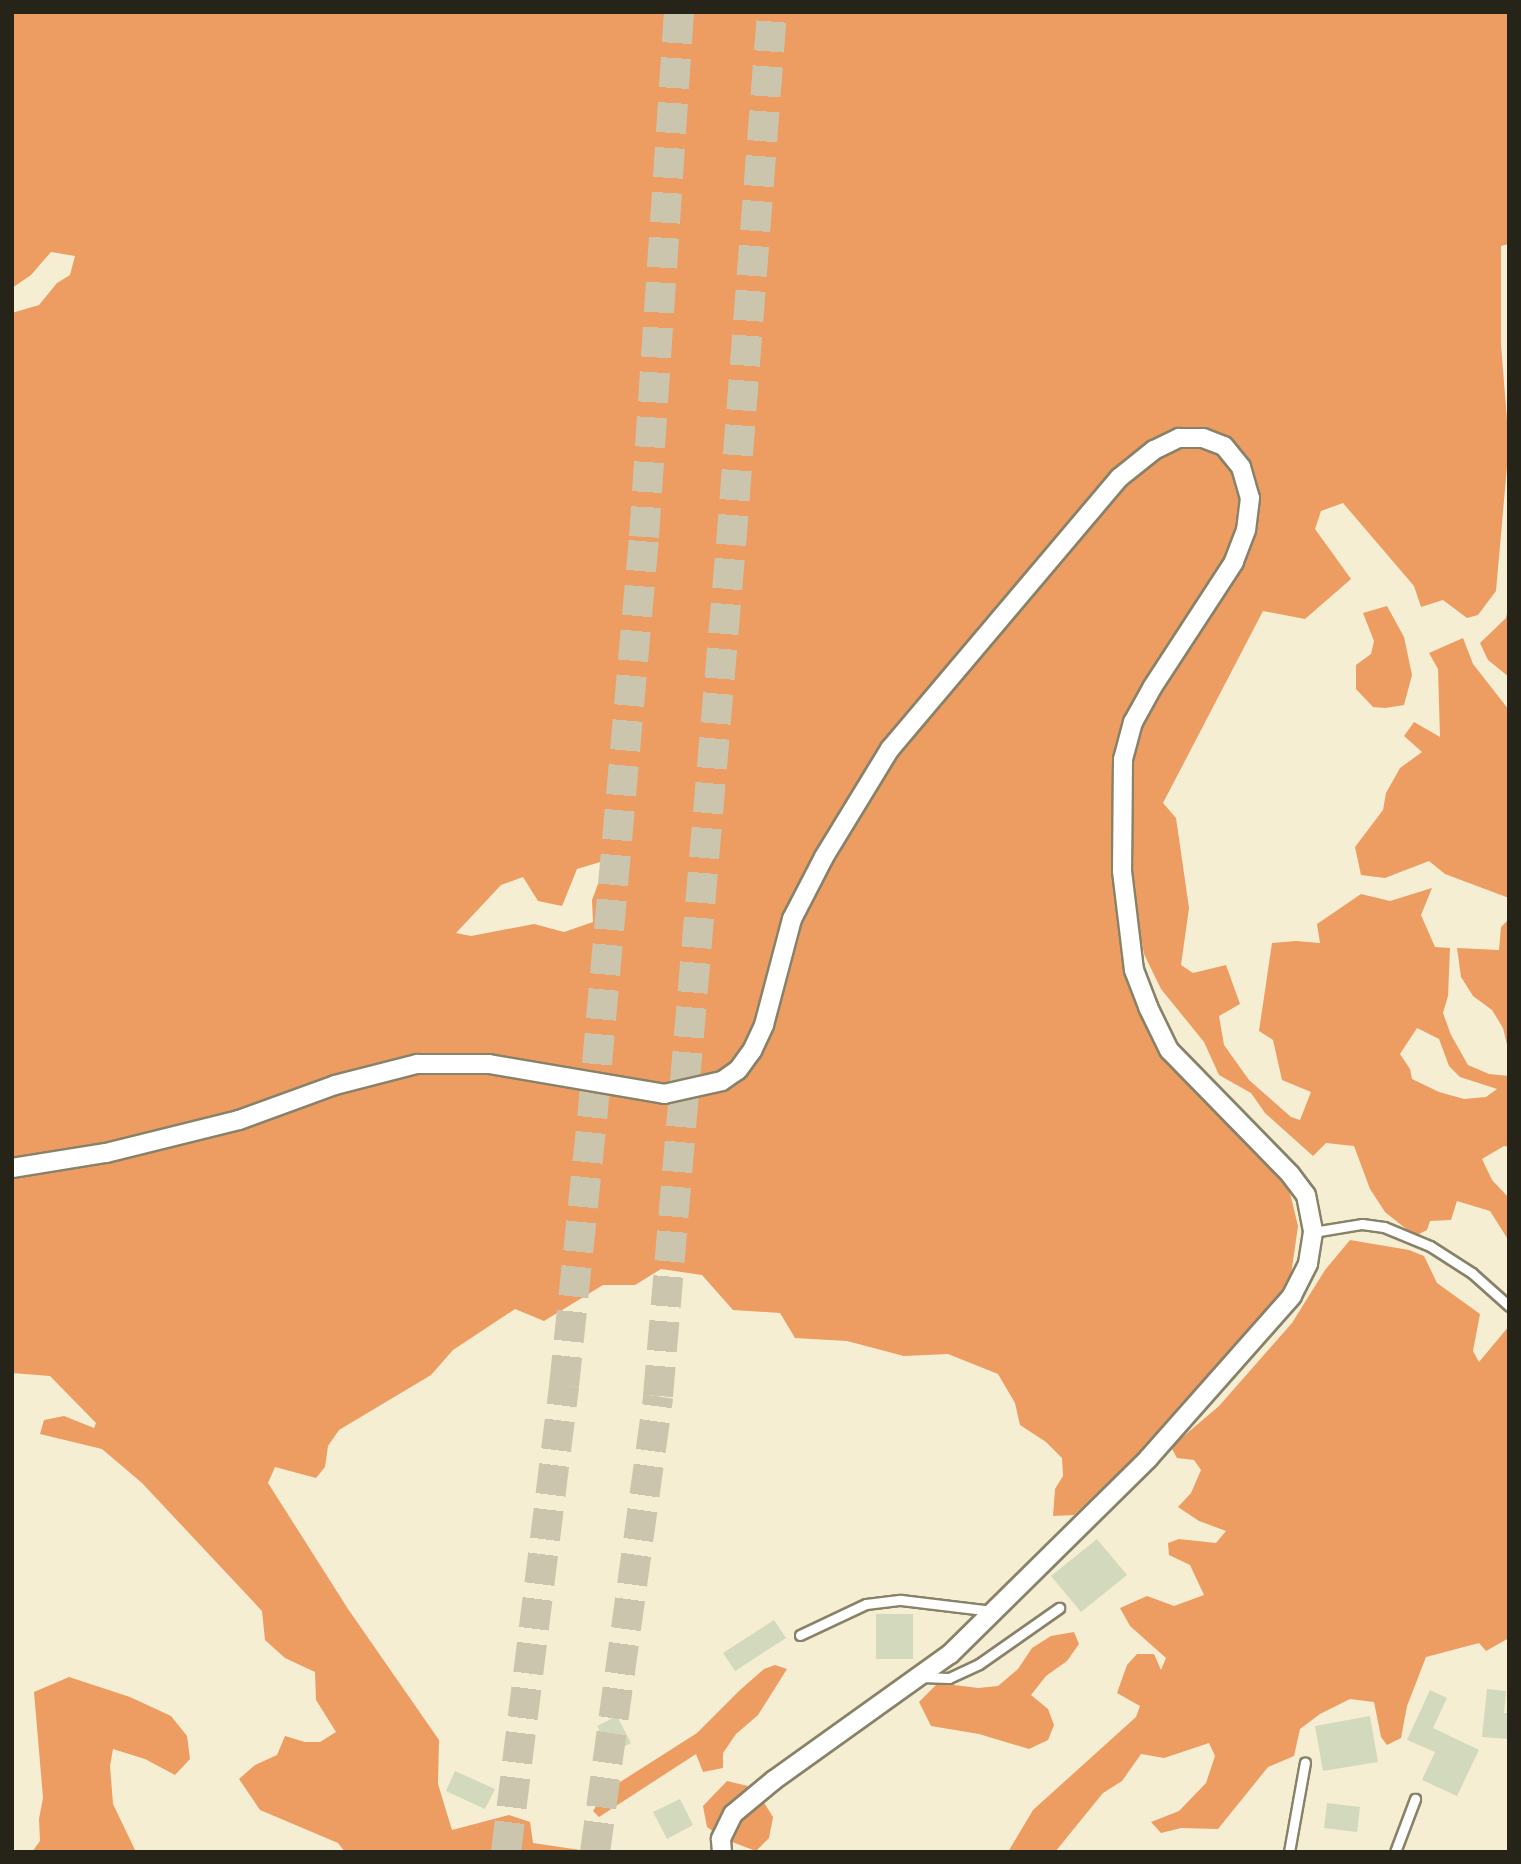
<!DOCTYPE html>
<style>
body{margin:0}
#map{position:relative;width:1521px;height:1864px;overflow:hidden;background:#f5eed2;font-family:"Exo 2",sans-serif}
div>[style]{position:absolute}
.forest>*{inset:0;background:#ed9c62}
.building>*{inset:0;background:#d3d9bd}
.trunk-tunnel>*{height:30px;margin-top:-15px;transform-origin:0;background:repeating-linear-gradient(90deg,#ccc5ad 0 30px,transparent 0 45px)}
.roads{filter:drop-shadow(2px 0 #888269) drop-shadow(-2px 0 #888269) drop-shadow(0 2px #888269) drop-shadow(0 -2px #888269)}
.service>*{height:9px;margin:-4.5px;padding:0 4.5px;transform-origin:4.5px;border-radius:4.5px;background:#fff}
.minor>*{height:18px;margin:-9px;padding:0 9px;transform-origin:9px;border-radius:9px;background:#fff}
span{translate:-50% -50%;white-space:nowrap;text-align:center;line-height:1.15;-webkit-text-stroke:7px #f5eed2;paint-order:stroke}
.frame{position:absolute;inset:0;border:14px solid #262319;pointer-events:none}
</style>
<div id="map">
<div class="forest">
<div style="clip-path:polygon(evenodd,12px 12px,1509px 12px,1509px 244px,1501px 246px,1501px 345px,1509px 444px,1496px 591px,1478px 615px,1467px 618px,1443px 600px,1421px 607px,1414px 586px,1343px 503px,1321px 511px,1315px 529px,1351px 579px,1305px 619px,1263px 611px,1163px 803px,1176px 818px,1189px 908px,1181px 965px,1193px 973px,1226px 965px,1240px 1004px,1219px 1016px,1224px 1045px,1249px 1080px,1291px 1117px,1300px 1120px,1311px 1092px,1282px 1080px,1273px 1040px,1259px 1031px,1272px 943px,1296px 941px,1320px 943px,1317px 924px,1361px 894px,1390px 901px,1432px 888px,1421px 915px,1435px 947px,1450px 948px,1448px 996px,1443px 1013px,1451px 1035px,1468px 1065px,1489px 1074px,1509px 1076px,1509px 1147px,1504px 1146px,1482px 1159px,1492px 1180px,1509px 1198px,1509px 1241px,1490px 1211px,1457px 1201px,1451px 1220px,1430px 1221px,1427px 1230px,1415px 1236px,1385px 1212px,1370px 1189px,1354px 1146px,1326px 1143px,1313px 1156px,1265px 1113px,1251px 1093px,1219px 1075px,1204px 1042px,1161px 989px,1144px 954px,1125px 851px,1139px 1004px,1265px 1156px,1290px 1193px,1298px 1226px,1291px 1275px,1266px 1315px,1164px 1429px,1074px 1515px,1053px 1516px,1055px 1489px,1063px 1476px,1062px 1458px,1046px 1442px,1020px 1425px,1015px 1403px,998px 1374px,948px 1354px,904px 1356px,847px 1341px,795px 1338px,780px 1313px,733px 1310px,702px 1275px,661px 1269px,635px 1285px,603px 1285px,544px 1321px,515px 1309px,453px 1350px,431px 1375px,339px 1430px,328px 1446px,325px 1467px,316px 1478px,275px 1467px,268px 1483px,348px 1609px,439px 1740px,438px 1784px,452px 1830px,509px 1815px,530px 1822px,533px 1843px,594px 1852px,345px 1852px,338px 1843px,260px 1810px,239px 1779px,255px 1765px,277px 1755px,285px 1736px,305px 1742px,320px 1742px,336px 1732px,316px 1700px,315px 1672px,285px 1658px,265px 1640px,262px 1611px,142px 1483px,102px 1449px,40px 1434px,44px 1420px,64px 1416px,94px 1428px,96px 1423px,50px 1376px,12px 1373px,12px 313px,39px 305px,57px 283px,70px 275px,75px 256px,51px 252px,31px 275px,12px 288px,12px 12px,607px 860px,592px 900px,593px 922px,564px 932px,534px 924px,471px 936px,456px 933px,501px 885px,523px 877px,538px 901px,562px 906px,577px 869px,607px 860px,12px 12px,1417px 1028px,1439px 1039px,1449px 1066px,1460px 1077px,1497px 1089px,1486px 1097px,1464px 1099px,1439px 1092px,1412px 1079px,1410px 1069px,1400px 1054px,1417px 1028px)"></div>
<div style="clip-path:polygon(1509px 604px,1509px 677px,1488px 660px,1480px 643px,1506px 618px)"></div>
<div style="clip-path:polygon(1387px 606px,1404px 637px,1412px 675px,1404px 705px,1385px 708px,1373px 707px,1356px 689px,1356px 665px,1371px 654px,1374px 641px,1363px 613px)"></div>
<div style="clip-path:polygon(1463px 638px,1473px 664px,1509px 710px,1509px 898px,1445px 874px,1429px 861px,1385px 878px,1361px 875px,1355px 847px,1383px 810px,1386px 793px,1400px 768px,1422px 752px,1404px 736px,1414px 722px,1440px 737px,1438px 669px,1429px 653px)"></div>
<div style="clip-path:polygon(1509px 919px,1509px 1053px,1503px 1028px,1492px 1010px,1473px 996px,1461px 977px,1457px 948px,1499px 950px,1501px 927px)"></div>
<div style="clip-path:polygon(1350px 1240px,1409px 1250px,1424px 1256px,1437px 1283px,1480px 1314px,1473px 1351px,1479px 1362px,1509px 1326px,1509px 1638px,1486px 1651px,1479px 1643px,1426px 1657px,1407px 1706px,1401px 1738px,1387px 1745px,1381px 1737px,1374px 1702px,1350px 1699px,1320px 1714px,1300px 1729px,1294px 1756px,1268px 1767px,1218px 1829px,1181px 1828px,1161px 1833px,1151px 1822px,1179px 1811px,1206px 1783px,1215px 1756px,1209px 1743px,1164px 1758px,1141px 1754px,1122px 1781px,1103px 1793px,1055px 1852px,1008px 1852px,1033px 1810px,1136px 1717px,1140px 1706px,1117px 1693px,1127px 1665px,1137px 1654px,1154px 1654px,1161px 1670px,1166px 1658px,1130px 1626px,1120px 1608px,1147px 1596px,1174px 1606px,1204px 1595px,1190px 1565px,1169px 1555px,1168px 1543px,1179px 1539px,1216px 1543px,1226px 1531px,1199px 1521px,1178px 1507px,1191px 1493px,1201px 1470px,1194px 1460px,1177px 1458px,1171px 1447px,1219px 1406px,1292px 1323px,1325px 1270px)"></div>
<div style="clip-path:polygon(1074px 1632px,1079px 1644px,1067px 1661px,1046px 1676px,1031px 1695px,1048px 1709px,1054px 1725px,1048px 1740px,1029px 1749px,979px 1734px,931px 1726px,919px 1702px,938px 1683px,978px 1688px,998px 1686px,1018px 1669px,1032px 1648px,1051px 1636px)"></div>
<div style="clip-path:polygon(775px 1665px,787px 1669px,758px 1715px,736px 1734px,723px 1753px,723px 1768px,703px 1772px,696px 1754px,599px 1817px,593px 1811px,606px 1791px,697px 1733px,740px 1690px,764px 1669px)"></div>
<div style="clip-path:polygon(69px 1677px,130px 1697px,171px 1716px,187px 1736px,190px 1759px,175px 1775px,145px 1759px,113px 1749px,110px 1766px,113px 1804px,136px 1852px,32px 1852px,40px 1841px,39px 1819px,43px 1798px,34px 1692px)"></div>
<div style="clip-path:polygon(727px 1781px,748px 1786px,761px 1798px,773px 1817px,769px 1838px,756px 1851px,724px 1839px,707px 1827px,703px 1806px)"></div>
</div>
<div class="building">
<div style="clip-path:polygon(1097px 1539px,1127px 1575px,1081px 1612px,1051px 1576px)"></div>
<div style="clip-path:polygon(876px 1614px,913px 1614px,913px 1659px,876px 1659px)"></div>
<div style="clip-path:polygon(774px 1620px,786px 1638px,735px 1671px,723px 1653px)"></div>
<div style="clip-path:polygon(1487px 1689px,1506px 1691px,1504px 1713px,1509px 1713px,1509px 1739px,1482px 1737px)"></div>
<div style="clip-path:polygon(1430px 1690px,1447px 1698px,1433px 1728px,1479px 1750px,1457px 1796px,1422px 1780px,1435px 1752px,1407px 1740px)"></div>
<div style="clip-path:polygon(617px 1716px,631px 1743px,611px 1753px,597px 1726px)"></div>
<div style="clip-path:polygon(1370px 1716px,1378px 1762px,1323px 1771px,1315px 1726px)"></div>
<div style="clip-path:polygon(455px 1771px,495px 1789px,485px 1809px,446px 1791px)"></div>
<div style="clip-path:polygon(680px 1799px,693px 1825px,667px 1839px,653px 1812px)"></div>
<div style="clip-path:polygon(1327px 1803px,1360px 1807px,1357px 1832px,1324px 1828px)"></div>
</div>
<div class="trunk-tunnel">
<div style="left:506px;top:1852px;width:470px;rotate:-82.9deg"></div>
<div style="left:564px;top:1386px;width:279px;rotate:-84deg"></div>
<div style="left:593px;top:1109px;width:574px;rotate:-84.9deg"></div>
<div style="left:644px;top:537px;width:526px;rotate:-86.19deg"></div>
<div style="left:595px;top:1852px;width:460px;rotate:-82.1deg"></div>
<div style="left:658px;top:1396px;width:854px;rotate:-85.1deg"></div>
<div style="left:731px;top:545px;width:535px;rotate:-85.6deg"></div>
</div>
<div class="roads">
<div class="service">
<div style="left:1313px;top:1232px;width:50px;rotate:-9.3deg"></div>
<div style="left:1362px;top:1224px;width:22px;rotate:8deg"></div>
<div style="left:1384px;top:1227px;width:50px;rotate:22.4deg"></div>
<div style="left:1430px;top:1246px;width:50px;rotate:32.7deg"></div>
<div style="left:1472px;top:1273px;width:50px;rotate:41.7deg"></div>
<div style="left:800px;top:1635px;width:73px;rotate:-25.2deg"></div>
<div style="left:866px;top:1604px;width:35px;rotate:-7deg"></div>
<div style="left:901px;top:1600px;width:92px;rotate:6.9deg"></div>
<div style="left:920px;top:1677px;width:29px;rotate:2deg"></div>
<div style="left:949px;top:1678px;width:33px;rotate:-25deg"></div>
<div style="left:979px;top:1664px;width:98px;rotate:-35deg"></div>
<div style="left:1289px;top:1852px;width:91px;rotate:-79.9deg"></div>
<div style="left:1395px;top:1852px;width:57px;rotate:-69.3deg"></div>
</div>
<div class="minor">
<div style="left:12px;top:1168px;width:95px;rotate:-9.1deg"></div>
<div style="left:106px;top:1153px;width:137px;rotate:-13.9deg"></div>
<div style="left:239px;top:1120px;width:102px;rotate:-20deg"></div>
<div style="left:335px;top:1085px;width:85px;rotate:-14.4deg"></div>
<div style="left:417px;top:1064px;width:72px"></div>
<div style="left:489px;top:1064px;width:178px;rotate:9.7deg"></div>
<div style="left:664px;top:1094px;width:59px;rotate:-12.6deg"></div>
<div style="left:722px;top:1081px;width:19px;rotate:-35deg"></div>
<div style="left:738px;top:1070px;width:24px;rotate:-54deg"></div>
<div style="left:752px;top:1051px;width:29px;rotate:-65deg"></div>
<div style="left:764px;top:1025px;width:110px;rotate:-75.2deg"></div>
<div style="left:792px;top:919px;width:70px;rotate:-62.7deg"></div>
<div style="left:824px;top:857px;width:127px;rotate:-58.6deg"></div>
<div style="left:890px;top:749px;width:355px;rotate:-49.8deg"></div>
<div style="left:1119px;top:478px;width:45px;rotate:-38.7deg"></div>
<div style="left:1154px;top:450px;width:28px;rotate:-26deg"></div>
<div style="left:1179px;top:438px;width:24px"></div>
<div style="left:1203px;top:438px;width:22px;rotate:21deg"></div>
<div style="left:1224px;top:446px;width:27px;rotate:51deg"></div>
<div style="left:1241px;top:467px;width:32px;rotate:74deg"></div>
<div style="left:1250px;top:498px;width:32px;rotate:97deg"></div>
<div style="left:1246px;top:530px;width:34px;rotate:111deg"></div>
<div style="left:1234px;top:562px;width:150px;rotate:123.1deg"></div>
<div style="left:1152px;top:688px;width:39px;rotate:119deg"></div>
<div style="left:1133px;top:722px;width:38px;rotate:105deg"></div>
<div style="left:1123px;top:759px;width:112px;rotate:90.5deg"></div>
<div style="left:1122px;top:871px;width:100px;rotate:83.1deg"></div>
<div style="left:1134px;top:970px;width:40px;rotate:69deg"></div>
<div style="left:1148px;top:1007px;width:48px;rotate:64deg"></div>
<div style="left:1169px;top:1050px;width:173px;rotate:45.7deg"></div>
<div style="left:1290px;top:1174px;width:26px;rotate:53deg"></div>
<div style="left:1306px;top:1195px;width:38px;rotate:79deg"></div>
<div style="left:1313px;top:1232px;width:32px;rotate:99deg"></div>
<div style="left:1308px;top:1264px;width:36px;rotate:117deg"></div>
<div style="left:1292px;top:1296px;width:217px;rotate:131.5deg"></div>
<div style="left:1148px;top:1459px;width:278px;rotate:135.4deg"></div>
<div style="left:950px;top:1654px;width:216px;rotate:144.4deg"></div>
<div style="left:774px;top:1780px;width:53px;rotate:140.3deg"></div>
<div style="left:733px;top:1814px;width:28px;rotate:116deg"></div>
<div style="left:721px;top:1839px;width:13px;rotate:86deg"></div>
</div>
</div>
<div class="frame"></div>
</div>
